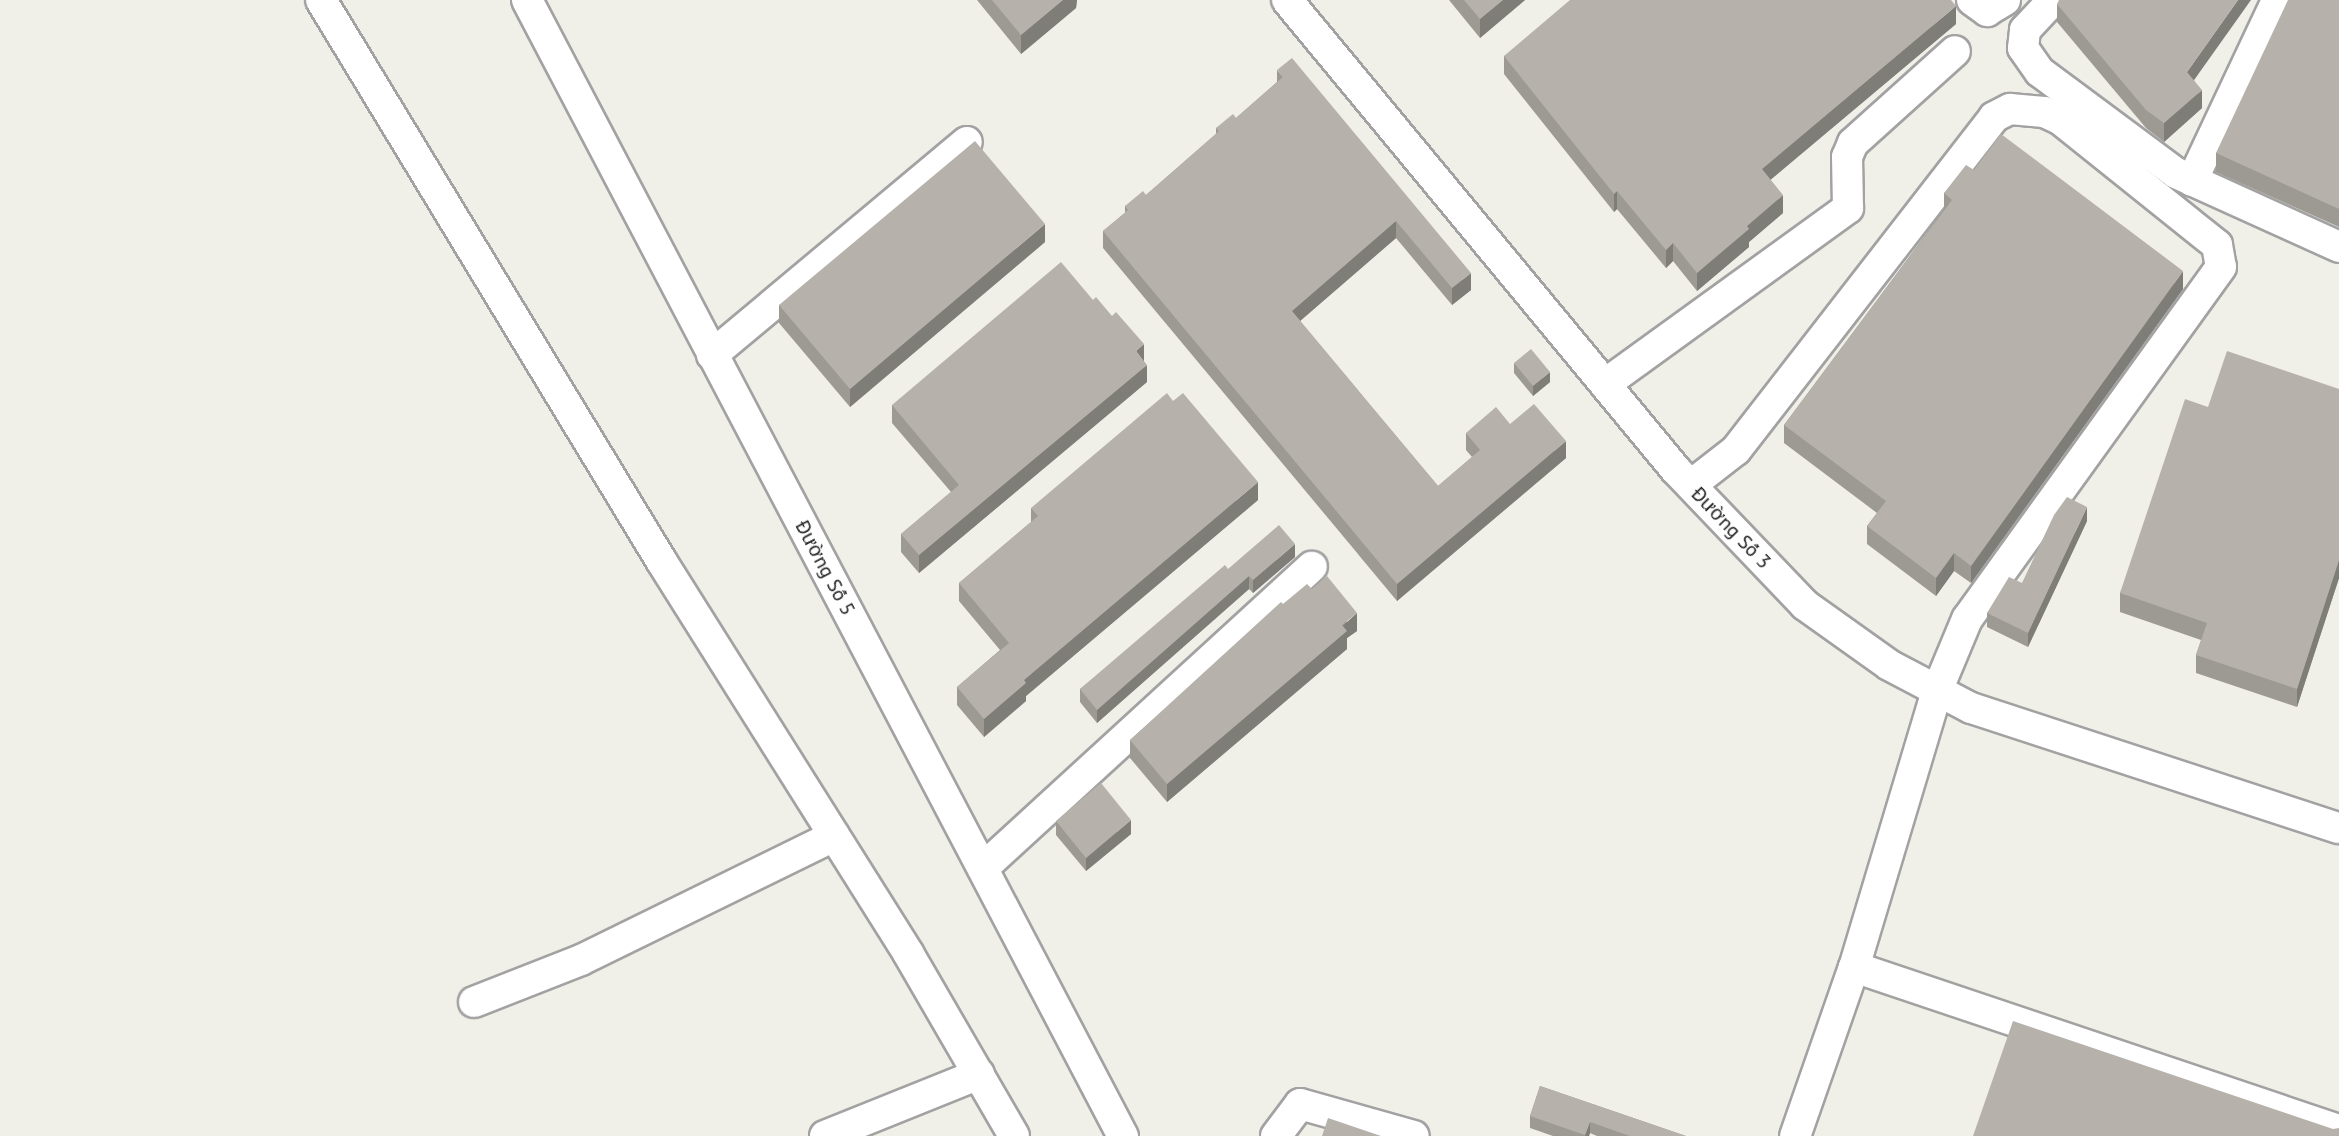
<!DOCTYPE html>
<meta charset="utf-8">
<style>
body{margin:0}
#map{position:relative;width:2339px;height:1136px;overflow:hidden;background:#f0efe8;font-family:"PT Sans",sans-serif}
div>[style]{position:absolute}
.roads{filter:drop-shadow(2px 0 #a2a2a2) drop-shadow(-2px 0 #a2a2a2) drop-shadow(0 2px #a2a2a2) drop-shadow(0 -2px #a2a2a2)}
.minor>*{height:30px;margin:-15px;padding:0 15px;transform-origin:15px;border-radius:15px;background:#fff}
.wall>*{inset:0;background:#9d9993}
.shaded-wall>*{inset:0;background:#7f7d78}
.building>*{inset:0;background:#b6b2ab}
span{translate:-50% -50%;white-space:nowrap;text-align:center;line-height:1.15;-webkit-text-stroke:8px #fff;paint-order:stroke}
.street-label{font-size:20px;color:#212121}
</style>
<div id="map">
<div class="roads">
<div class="minor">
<div style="left:321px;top:0;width:657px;rotate:58.75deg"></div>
<div style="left:662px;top:562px;width:462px;rotate:57.8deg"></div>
<div style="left:908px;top:953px;width:211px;rotate:59.9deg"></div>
<div style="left:527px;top:0;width:1283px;rotate:62.32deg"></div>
<div style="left:1287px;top:0;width:610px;rotate:50.39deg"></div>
<div style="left:1676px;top:470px;width:187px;rotate:46.3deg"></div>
<div style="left:1805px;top:605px;width:103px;rotate:35.5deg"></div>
<div style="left:1889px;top:665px;width:93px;rotate:27.7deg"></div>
<div style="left:1971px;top:708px;width:387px;rotate:18.1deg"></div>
<div style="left:1972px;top:0;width:19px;rotate:36deg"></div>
<div style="left:1987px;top:11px;width:21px;rotate:-31deg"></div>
<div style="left:2053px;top:0;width:41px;rotate:133deg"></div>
<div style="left:2025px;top:30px;width:18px;rotate:96deg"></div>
<div style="left:2023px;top:48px;width:29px;rotate:55deg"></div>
<div style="left:2040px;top:72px;width:169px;rotate:36.6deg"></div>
<div style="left:2176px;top:173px;width:179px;rotate:24.4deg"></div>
<div style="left:2192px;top:181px;width:200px;rotate:-64.8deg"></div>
<div style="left:712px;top:355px;width:332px;rotate:-39.9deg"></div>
<div style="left:1605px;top:384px;width:300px;rotate:-35.9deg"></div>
<div style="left:1848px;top:208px;width:51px;rotate:-91.1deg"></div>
<div style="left:1847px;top:157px;width:15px;rotate:-67deg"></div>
<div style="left:1853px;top:143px;width:137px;rotate:-42deg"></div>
<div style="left:1691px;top:485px;width:57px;rotate:-37.9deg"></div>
<div style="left:1736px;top:450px;width:421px;rotate:-52.2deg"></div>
<div style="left:1994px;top:117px;width:18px;rotate:-27deg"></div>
<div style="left:2010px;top:109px;width:34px;rotate:5deg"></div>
<div style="left:2044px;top:112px;width:19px;rotate:25deg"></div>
<div style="left:2061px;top:120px;width:200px;rotate:38.7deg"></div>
<div style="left:2217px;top:245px;width:22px;rotate:80deg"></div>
<div style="left:2221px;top:267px;width:434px;rotate:125.8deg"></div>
<div style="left:1967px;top:619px;width:78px;rotate:112.6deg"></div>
<div style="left:1937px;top:691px;width:288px;rotate:106.7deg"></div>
<div style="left:1854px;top:967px;width:179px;rotate:109.2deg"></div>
<div style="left:983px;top:868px;width:446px;rotate:-42.5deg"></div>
<div style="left:1854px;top:967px;width:512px;rotate:18.58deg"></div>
<div style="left:474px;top:1002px;width:115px;rotate:-21.4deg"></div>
<div style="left:581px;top:960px;width:282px;rotate:-26.1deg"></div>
<div style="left:825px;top:1136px;width:166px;rotate:-21.9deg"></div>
<div style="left:1276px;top:1136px;width:40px;rotate:-53deg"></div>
<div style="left:1300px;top:1104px;width:118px;rotate:15.7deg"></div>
</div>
</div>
<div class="wall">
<div style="clip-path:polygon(977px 0,1077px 0,1076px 8px,1021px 54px)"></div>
<div style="clip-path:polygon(1449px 0,1525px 0,1480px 38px)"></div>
<div style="clip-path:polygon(2339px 0,2339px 227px,2216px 172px,2216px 153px)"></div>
<div style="clip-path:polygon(2057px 4px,2194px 80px,2202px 108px,2164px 142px,2146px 128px,2057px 22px)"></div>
<div style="clip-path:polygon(1956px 24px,1770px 180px,1783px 213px,1749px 242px,1749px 247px,1697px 291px,1673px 261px,1666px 268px,1617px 209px,1614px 212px,1504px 74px,1504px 56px)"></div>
<div style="clip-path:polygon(1277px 70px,1471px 290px,1452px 305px,1396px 238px,1300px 321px,1438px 486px,1472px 457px,1466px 450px,1466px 433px,1510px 424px,1566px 458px,1397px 601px,1103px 248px,1103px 231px,1125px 213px,1125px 206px,1146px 195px,1216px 134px,1216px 128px,1236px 118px,1277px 82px)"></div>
<div style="clip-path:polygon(1974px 170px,2183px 289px,1971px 583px,1954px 571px,1936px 596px,1867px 544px,1867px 526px,1877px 513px,1784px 443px,1784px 425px,1944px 210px,1944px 193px)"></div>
<div style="clip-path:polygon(1045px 242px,850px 407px,779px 323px,779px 305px)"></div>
<div style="clip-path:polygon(1144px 361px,1147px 382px,919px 573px,901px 552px,901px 534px,951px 492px,892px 423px,892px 405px)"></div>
<div style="clip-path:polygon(1514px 363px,1550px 382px,1533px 396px,1514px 373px)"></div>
<div style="clip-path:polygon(2339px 389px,2339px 578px,2297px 707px,2196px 673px,2196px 655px,2201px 640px,2120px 612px,2120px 593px,2208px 407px)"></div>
<div style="clip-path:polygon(1258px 500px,1026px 696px,1026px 701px,984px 737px,957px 705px,957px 687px,1000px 650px,959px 601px,959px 583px,1031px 522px,1031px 508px)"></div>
<div style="clip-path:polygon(2087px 521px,2028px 647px,1987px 627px,1987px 613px,2022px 583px)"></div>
<div style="clip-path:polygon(1295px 557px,1253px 593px,1249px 589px,1097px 723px,1080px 702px,1080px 689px,1228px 569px)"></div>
<div style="clip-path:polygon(1312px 589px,1357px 631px,1347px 638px,1347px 649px,1167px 802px,1130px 758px,1130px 740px,1283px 604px)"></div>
<div style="clip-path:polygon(1056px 821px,1131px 834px,1086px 871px,1056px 835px)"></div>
<div style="clip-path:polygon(1540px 1086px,1686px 1136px,1597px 1136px,1590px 1133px,1589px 1136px,1553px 1136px,1530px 1128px,1530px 1116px)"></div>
</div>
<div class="shaded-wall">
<div style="clip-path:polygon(1063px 0,1077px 0,1076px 8px,1021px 54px,1021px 35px)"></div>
<div style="clip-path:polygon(1503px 0,1525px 0,1480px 38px,1480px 19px)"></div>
<div style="clip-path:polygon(2238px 0,2251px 0,2187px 90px,2187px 72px)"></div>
<div style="clip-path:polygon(1956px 6px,1956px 24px,1762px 187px,1762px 169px)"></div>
<div style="clip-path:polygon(2202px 90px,2202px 108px,2164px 142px,2164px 123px)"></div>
<div style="clip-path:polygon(1617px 191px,1617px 209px,1614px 212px,1614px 194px)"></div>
<div style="clip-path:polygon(1783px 195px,1783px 213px,1749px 242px,1749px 247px,1697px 291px,1697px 273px,1747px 226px)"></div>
<div style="clip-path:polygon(1396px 221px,1396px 238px,1292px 328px,1292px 311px)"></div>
<div style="clip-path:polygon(1045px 224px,1045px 242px,850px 407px,850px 389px)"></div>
<div style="clip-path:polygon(1673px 243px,1673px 261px,1666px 268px,1666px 250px)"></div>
<div style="clip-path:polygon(2183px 271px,2183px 289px,1971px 583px,1971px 566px)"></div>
<div style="clip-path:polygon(1471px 273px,1471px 290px,1452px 305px,1452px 288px)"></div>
<div style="clip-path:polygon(1144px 344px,1144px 362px,1136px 351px)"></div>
<div style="clip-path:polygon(1147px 365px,1147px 382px,919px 573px,919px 555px)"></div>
<div style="clip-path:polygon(1550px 372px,1550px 382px,1533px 396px,1533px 386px)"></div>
<div style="clip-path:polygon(1566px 441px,1566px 458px,1397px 601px,1397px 584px)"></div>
<div style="clip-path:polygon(1258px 482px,1258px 500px,1026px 696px,1026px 701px,984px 737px,984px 719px,1024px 680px)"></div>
<div style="clip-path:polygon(2087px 507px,2087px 521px,2028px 647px,2028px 633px)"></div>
<div style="clip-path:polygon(1295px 544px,1295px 557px,1253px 593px,1253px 580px)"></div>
<div style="clip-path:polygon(1954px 553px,1954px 571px,1936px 596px,1936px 578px)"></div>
<div style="clip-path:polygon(2339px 560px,2339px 578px,2297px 707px,2297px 689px)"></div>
<div style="clip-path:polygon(1249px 576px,1249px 589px,1097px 723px,1097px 710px)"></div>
<div style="clip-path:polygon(1357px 613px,1357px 631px,1347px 638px,1347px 649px,1167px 802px,1167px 784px)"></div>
<div style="clip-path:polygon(1131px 820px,1131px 834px,1086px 871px,1086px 858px)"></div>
<div style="clip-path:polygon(1590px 1122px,1590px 1133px,1589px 1136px,1585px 1136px)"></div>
</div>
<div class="building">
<div style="clip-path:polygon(992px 0,1063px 0,1021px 35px)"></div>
<div style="clip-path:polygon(1464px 0,1503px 0,1480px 19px)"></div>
<div style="clip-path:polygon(1570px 0,1951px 0,1956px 6px,1762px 169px,1783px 195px,1747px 226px,1749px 229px,1697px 273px,1673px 243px,1666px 250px,1617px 191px,1614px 194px,1504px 56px)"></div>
<div style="clip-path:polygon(2059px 0,2238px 0,2187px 72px,2202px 90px,2164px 123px,2146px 110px,2057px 4px)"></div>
<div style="clip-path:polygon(2288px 0,2339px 0,2339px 209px,2216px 153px)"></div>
<div style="clip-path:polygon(1292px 58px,1471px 273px,1452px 288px,1396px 221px,1292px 311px,1438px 486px,1480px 450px,1466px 433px,1496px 407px,1510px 424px,1534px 404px,1566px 441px,1397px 584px,1103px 231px,1128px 210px,1125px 206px,1143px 191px,1146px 195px,1219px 131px,1216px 128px,1233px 114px,1236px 118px,1283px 77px,1277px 70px)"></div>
<div style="clip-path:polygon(2001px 134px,2183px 271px,1971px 566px,1954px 553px,1936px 578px,1867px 526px,1886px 501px,1784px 425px,1952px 200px,1944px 193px,1966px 165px,1974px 170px)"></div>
<div style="clip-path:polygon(975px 141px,1045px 224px,850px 389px,779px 305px)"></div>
<div style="clip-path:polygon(1061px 262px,1093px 300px,1096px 297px,1112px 316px,1116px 312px,1144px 344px,1136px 351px,1147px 365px,919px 555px,901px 534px,959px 485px,892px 405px)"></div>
<div style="clip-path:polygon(1531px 349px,1550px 372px,1533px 386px,1514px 363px)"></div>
<div style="clip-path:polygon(2227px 351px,2339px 389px,2339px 560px,2297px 689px,2196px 655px,2207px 623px,2120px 593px,2185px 399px,2208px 407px)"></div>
<div style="clip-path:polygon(1167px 393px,1173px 401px,1183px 393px,1258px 482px,1024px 680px,1026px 683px,984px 719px,957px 687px,1009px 643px,959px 583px,1038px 516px,1031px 508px)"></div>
<div style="clip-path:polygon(2067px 497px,2087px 507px,2028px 633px,1987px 613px,2009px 577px,2022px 583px,2054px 515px)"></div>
<div style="clip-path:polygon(1279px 525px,1295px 544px,1253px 580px,1249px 576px,1097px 710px,1080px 689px,1225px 565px,1228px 569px)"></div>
<div style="clip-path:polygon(1327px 576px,1357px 613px,1342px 625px,1347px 631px,1167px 784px,1130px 740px,1281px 602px,1283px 604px,1307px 584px,1312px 589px)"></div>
<div style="clip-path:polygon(1101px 783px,1131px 820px,1086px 858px,1056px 821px)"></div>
<div style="clip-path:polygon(2013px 1021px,2333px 1129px,2339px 1128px,2339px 1136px,1973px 1136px)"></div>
<div style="clip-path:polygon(1540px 1086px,1686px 1136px,1630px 1136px,1590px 1122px,1585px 1135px,1530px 1116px)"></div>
<div style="clip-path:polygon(1328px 1118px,1381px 1136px,1322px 1136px)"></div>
</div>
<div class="street-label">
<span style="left:1731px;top:528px;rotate:46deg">Đường Số 3</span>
<span style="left:825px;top:568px;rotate:62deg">Đường Số 5</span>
</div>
</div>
